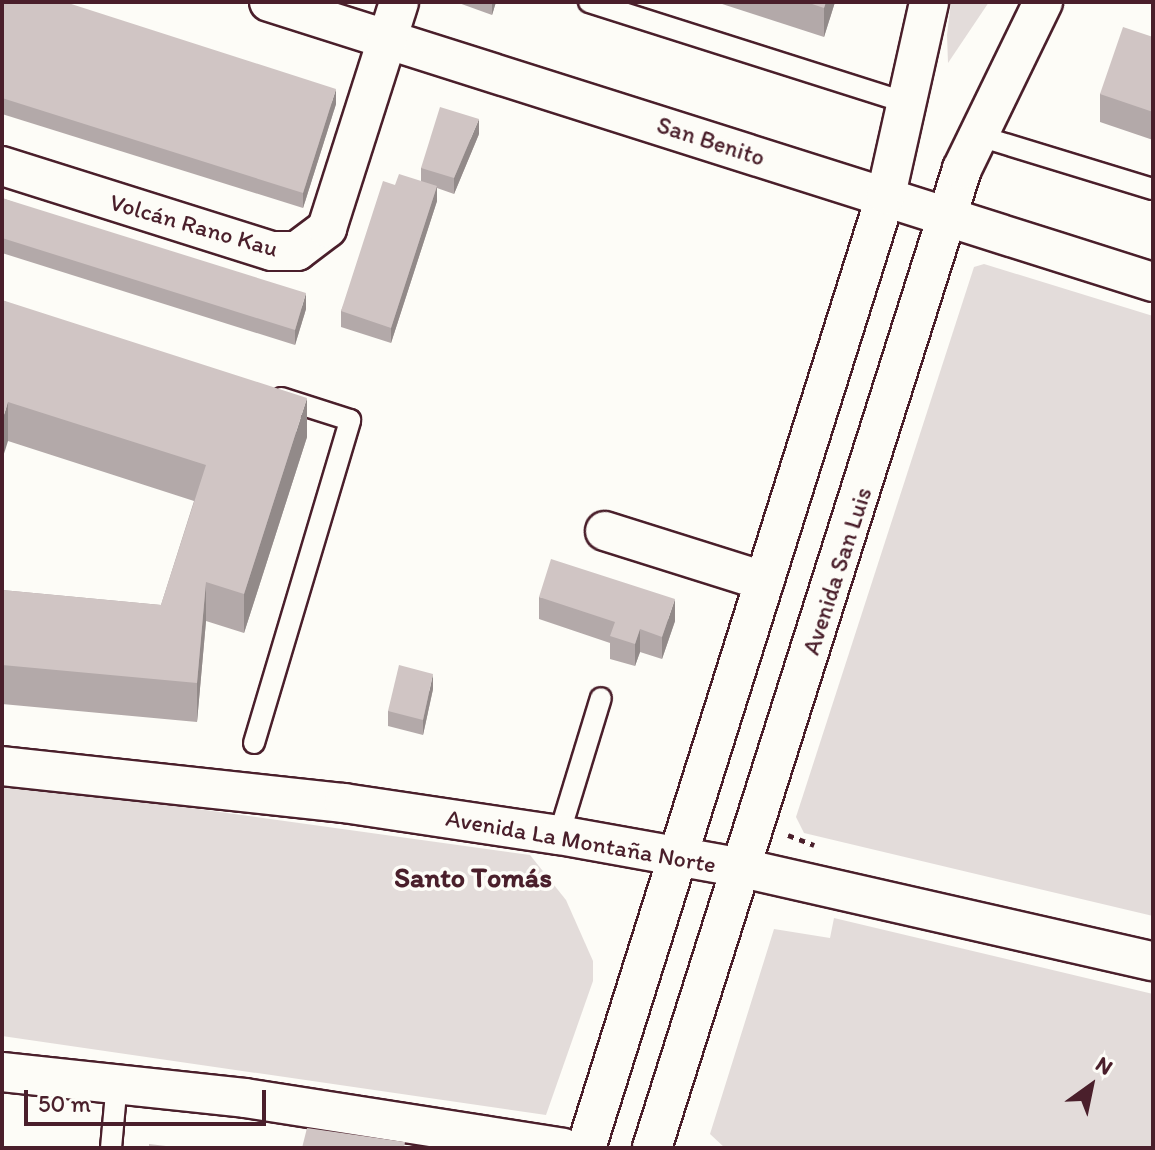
<!DOCTYPE html>
<meta charset="utf-8">
<style>
body{margin:0}
#map{position:relative;width:1155px;height:1150px;overflow:hidden;background:#fdfcf7;font-family:Itim,sans-serif}
div>[style]{position:absolute}
.green>*{inset:0;background:#e3dcda}
.path>*{height:5px;margin-top:-2.5px;transform-origin:0;background:repeating-linear-gradient(90deg,#4a1f2b 0 6px,transparent 0 12px)}
.roads{filter:drop-shadow(2px 0 #4a1f2b) drop-shadow(-2px 0 #4a1f2b) drop-shadow(0 2px #4a1f2b) drop-shadow(0 -2px #4a1f2b)}
.lane>*{height:20px;margin:-10px;padding:0 10px;transform-origin:10px;border-radius:10px;background:#fdfcf7}
.street>*{height:38px;margin:-19px;padding:0 19px;transform-origin:19px;border-radius:19px;background:#fdfcf7}
.wall>*{inset:0;background:#b3a9a9}
.shaded-wall>*{inset:0;background:#928a89}
.building>*{inset:0;background:#d0c5c4}
span{translate:-50% -50%;white-space:nowrap;text-align:center;line-height:1.15;-webkit-text-stroke:7px #fdfcf7;paint-order:stroke}
.street-label{font-size:24px;color:#4a1f2b}
.quarter-label{font-size:28px;color:#4a1f2b;font-weight:700}
.frame{position:absolute;inset:0;border:4px solid #4a1f2b;pointer-events:none}
.north{position:absolute;left:1051px;top:1046px;width:80px;height:80px;-webkit-text-stroke:6px #fdfcf7;paint-order:stroke;rotate:33deg;font-size:22px;font-weight:700;line-height:32px;text-align:center;color:#4a1f2b}
.north::after{content:'';display:block;margin:auto;width:28px;height:36px;background:#4a1f2b;clip-path:polygon(50% 0,100% 100%,50% 72%,0 100%)}
.scale{position:absolute;left:24px;top:1090px;width:242px;height:36px;box-sizing:border-box;border:4px solid #4a1f2b;border-top:0;padding-left:10px;font-size:24px;line-height:28px;white-space:nowrap;color:#4a1f2b;-webkit-text-stroke:6px #fdfcf7;paint-order:stroke}
</style>
<div id="map">
<div class="green">
<div style="clip-path:polygon(951px 2px,989px 2px,948px 63px,947px 35px)"></div>
<div style="clip-path:polygon(984px 264px,1153px 316px,1153px 916px,804px 833px,796px 817px,974px 267px)"></div>
<div style="clip-path:polygon(2px 782px,530px 855px,566px 900px,593px 961px,593px 981px,546px 1115px,2px 1036px)"></div>
<div style="clip-path:polygon(834px 918px,1153px 994px,1153px 1148px,725px 1148px,710px 1134px,774px 929px,830px 938px)"></div>
</div>
<div class="path">
<div style="left:788px;top:835px;width:28px;rotate:21deg"></div>
</div>
<div class="roads">
<div class="lane">
<div style="left:589px;top:2px;width:337px;rotate:17.6deg"></div>
<div style="left:976px;top:135px;width:185px;rotate:17deg"></div>
<div style="left:254px;top:743px;width:337px;rotate:-73.4deg"></div>
<div style="left:350px;top:420px;width:72px;rotate:-162.3deg"></div>
<div style="left:559px;top:835px;width:143px;rotate:-73deg"></div>
<div style="left:111px;top:1148px;width:66px;rotate:-84.8deg"></div>
</div>
<div class="street">
<div style="left:269px;top:2px;width:927px;rotate:17.58deg"></div>
<div style="left:2px;top:166px;width:283px;rotate:17.5deg"></div>
<div style="left:272px;top:251px;width:25px"></div>
<div style="left:297px;top:251px;width:38px;rotate:-37deg"></div>
<div style="left:327px;top:228px;width:237px;rotate:-72.3deg"></div>
<div style="left:605px;top:531px;width:167px;rotate:17.5deg"></div>
<div style="left:2px;top:766px;width:344px;rotate:6.2deg"></div>
<div style="left:344px;top:803px;width:217px;rotate:8.5deg"></div>
<div style="left:559px;top:835px;width:186px;rotate:10.2deg"></div>
<div style="left:742px;top:868px;width:421px;rotate:12.8deg"></div>
<div style="left:2px;top:1072px;width:244px;rotate:6.1deg"></div>
<div style="left:245px;top:1098px;width:322px;rotate:8.9deg"></div>
<div style="left:586px;top:1148px;width:999px;rotate:-72.53deg"></div>
<div style="left:886px;top:195px;width:198px;rotate:-77.4deg"></div>
<div style="left:652px;top:1148px;width:1027px;rotate:-72.43deg"></div>
<div style="left:962px;top:169px;width:186px;rotate:-64.1deg"></div>
</div>
</div>
<div class="wall">
<div style="clip-path:polygon(2px 2px,336px 104px,303px 208px,2px 114px)"></div>
<div style="clip-path:polygon(456px 2px,496px 2px,492px 15px)"></div>
<div style="clip-path:polygon(716px 2px,835px 2px,824px 37px)"></div>
<div style="clip-path:polygon(1153px 37px,1153px 140px,1100px 122px,1100px 94px)"></div>
<div style="clip-path:polygon(479px 134px,454px 194px,437px 188px,437px 201px,391px 343px,341px 327px,341px 311px,395px 185px,421px 181px,421px 168px)"></div>
<div style="clip-path:polygon(2px 198px,306px 309px,295px 345px,2px 253px)"></div>
<div style="clip-path:polygon(2px 300px,307px 437px,244px 633px,206px 621px,197px 722px,2px 704px,2px 590px,161px 605px,194px 501px,8px 441px)"></div>
<div style="clip-path:polygon(539px 597px,675px 621px,662px 659px,640px 652px,635px 666px,610px 659px,610px 643px,539px 619px)"></div>
<div style="clip-path:polygon(433px 689px,423px 735px,388px 726px,388px 711px)"></div>
</div>
<div class="shaded-wall">
<div style="clip-path:polygon(492px 2px,496px 2px,492px 15px)"></div>
<div style="clip-path:polygon(826px 2px,835px 2px,824px 37px,824px 8px)"></div>
<div style="clip-path:polygon(336px 89px,336px 104px,303px 208px,303px 193px)"></div>
<div style="clip-path:polygon(479px 119px,479px 134px,454px 194px,454px 178px)"></div>
<div style="clip-path:polygon(437px 186px,437px 201px,391px 343px,391px 328px)"></div>
<div style="clip-path:polygon(306px 293px,306px 309px,295px 345px,295px 330px)"></div>
<div style="clip-path:polygon(307px 398px,307px 437px,244px 633px,244px 594px)"></div>
<div style="clip-path:polygon(8px 402px,8px 441px,2px 460px,2px 421px)"></div>
<div style="clip-path:polygon(206px 582px,206px 621px,197px 722px,197px 683px)"></div>
<div style="clip-path:polygon(675px 599px,675px 621px,662px 659px,662px 637px)"></div>
<div style="clip-path:polygon(640px 629px,640px 652px,635px 666px,635px 644px)"></div>
<div style="clip-path:polygon(433px 674px,433px 689px,423px 735px,423px 720px)"></div>
</div>
<div class="building">
<div style="clip-path:polygon(2px 2px,65px 2px,336px 89px,303px 193px,2px 98px)"></div>
<div style="clip-path:polygon(806px 2px,826px 2px,824px 8px)"></div>
<div style="clip-path:polygon(1123px 27px,1153px 37px,1153px 112px,1100px 94px)"></div>
<div style="clip-path:polygon(440px 107px,479px 119px,454px 178px,421px 168px)"></div>
<div style="clip-path:polygon(399px 174px,437px 186px,391px 328px,341px 311px,383px 181px,395px 185px)"></div>
<div style="clip-path:polygon(2px 198px,306px 293px,295px 330px,2px 238px)"></div>
<div style="clip-path:polygon(2px 300px,307px 398px,244px 594px,206px 582px,197px 683px,2px 665px,2px 590px,161px 605px,206px 465px,8px 402px,2px 421px)"></div>
<div style="clip-path:polygon(551px 559px,675px 599px,662px 637px,640px 629px,635px 644px,610px 636px,615px 622px,539px 597px)"></div>
<div style="clip-path:polygon(399px 665px,433px 674px,423px 720px,388px 711px)"></div>
<div style="clip-path:polygon(307px 1128px,405px 1142px,404px 1148px,302px 1148px)"></div>
<div style="clip-path:polygon(149px 1144px,183px 1148px,149px 1148px)"></div>
</div>
<div class="street-label">
<span style="left:711px;top:141px;rotate:18deg">San Benito</span>
<span style="left:194px;top:225px;rotate:16deg">Volcán Rano Kau</span>
<span style="left:837px;top:571px;rotate:-72deg">Avenida San Luis</span>
<span style="left:581px;top:841px;rotate:10deg">Avenida La Montaña Norte</span>
</div>
<div class="quarter-label">
<span style="left:473px;top:877px">Santo Tomás</span>
</div>
<div class="frame"></div>
<div class="north">N</div>
<div class="scale">50 m</div>
</div>
